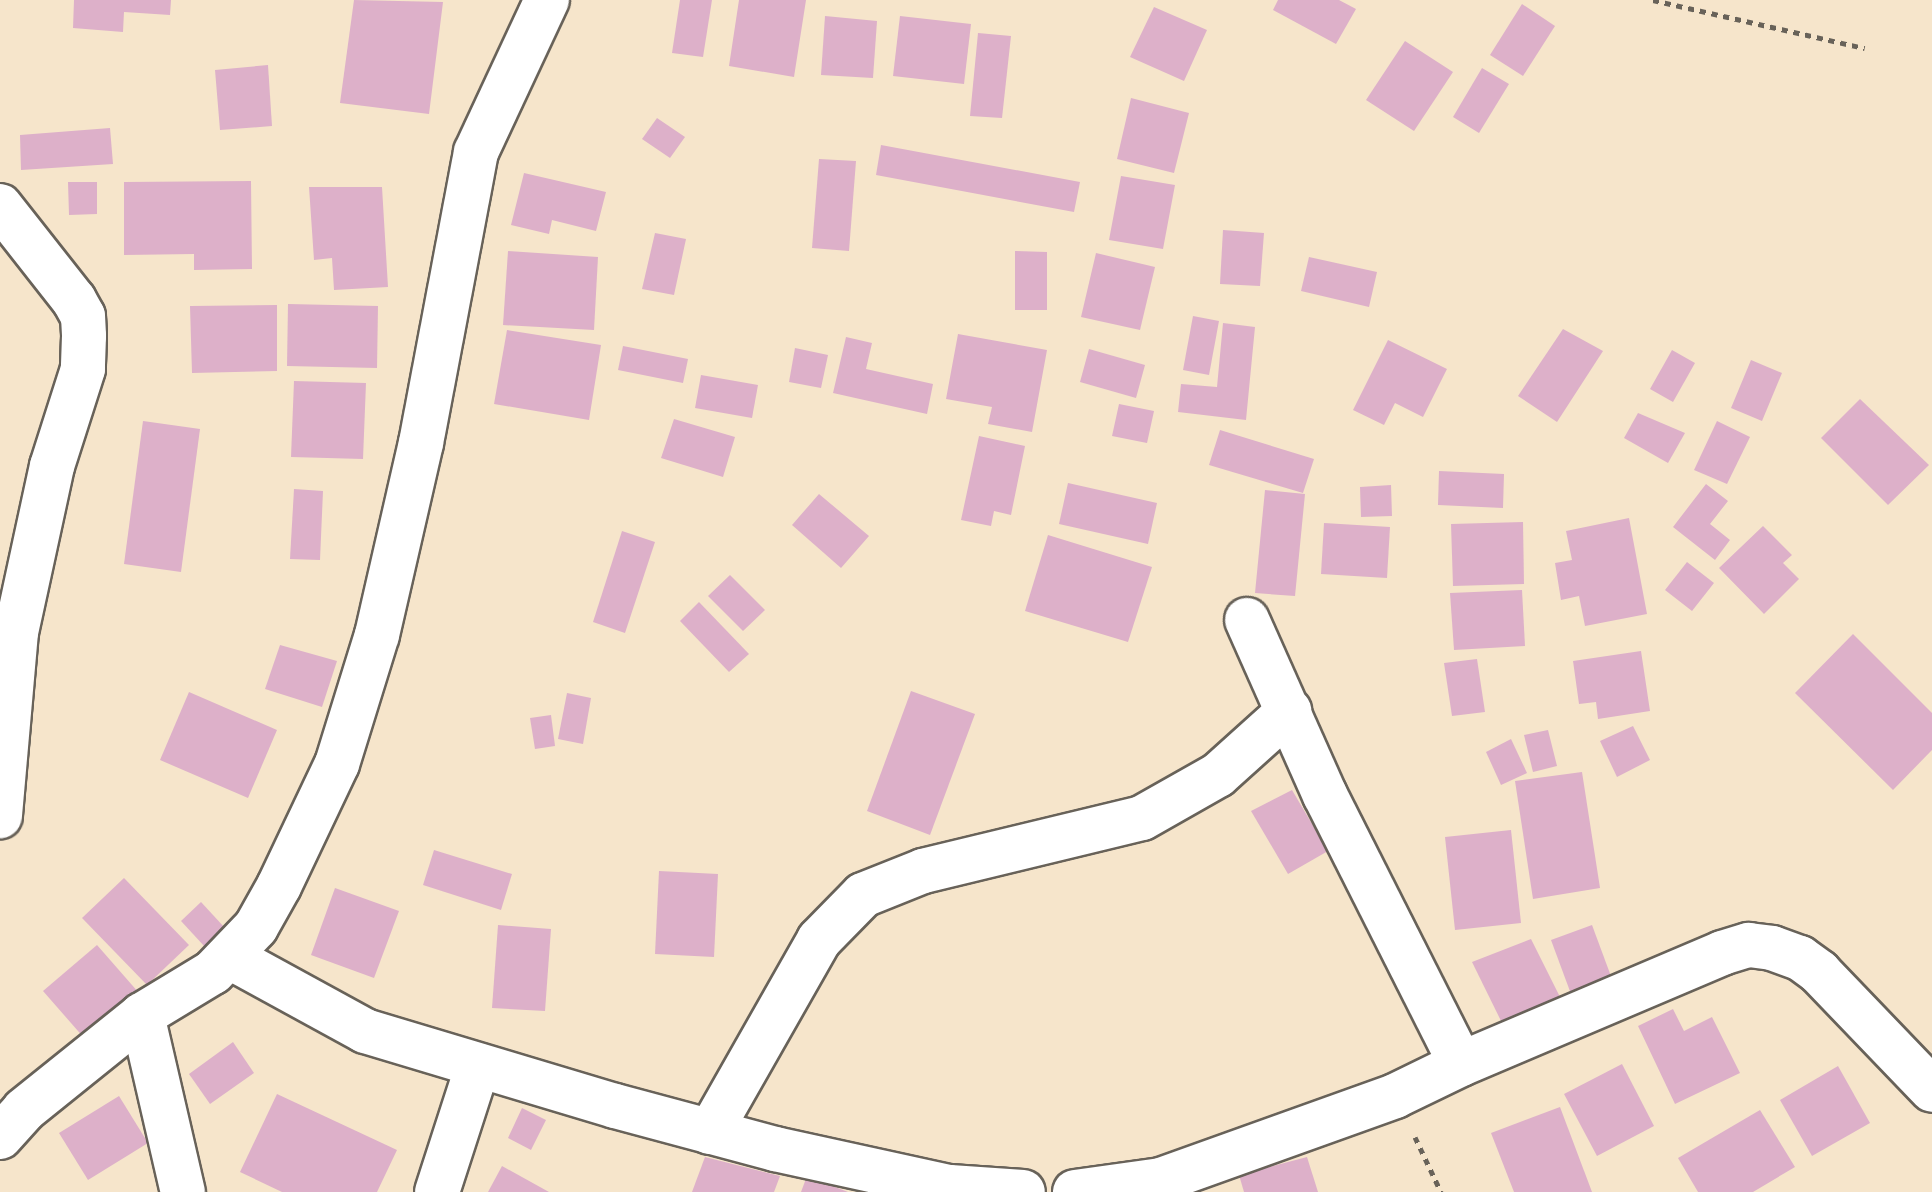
<!DOCTYPE html>
<style>
body{margin:0}
#map{position:relative;width:1932px;height:1192px;overflow:hidden;background:#f6e5cb;font-family:Sriracha,sans-serif}
div>[style]{position:absolute}
.building>*{inset:0;background:#ddb0c9}
.path>*{height:5px;margin-top:-2.5px;transform-origin:0;background:repeating-linear-gradient(90deg,#686259 0 6px,transparent 0 12px)}
.roads{filter:drop-shadow(2px 0 #686259) drop-shadow(-2px 0 #686259) drop-shadow(0 2px #686259) drop-shadow(0 -2px #686259)}
.minor>*{height:44px;margin:-22px;padding:0 22px;transform-origin:22px;border-radius:22px;background:#fff}
span{translate:-50% -50%;white-space:nowrap;text-align:center;line-height:1.15;-webkit-text-stroke:6px #fcf5e5;paint-order:stroke}
</style>
<div id="map">
<div class="building">
<div style="clip-path:polygon(74px 0,171px 0,170px 15px,124px 12px,123px 32px,73px 28px)"></div>
<div style="clip-path:polygon(354px 0,443px 2px,429px 114px,340px 103px)"></div>
<div style="clip-path:polygon(680px 0,712px 0,703px 57px,672px 53px)"></div>
<div style="clip-path:polygon(739px 0,806px 0,794px 77px,729px 66px)"></div>
<div style="clip-path:polygon(1278px 0,1339px 0,1356px 9px,1336px 44px,1273px 10px)"></div>
<div style="clip-path:polygon(1522px 4px,1555px 26px,1523px 76px,1490px 55px)"></div>
<div style="clip-path:polygon(1154px 7px,1207px 30px,1184px 81px,1130px 57px)"></div>
<div style="clip-path:polygon(825px 16px,877px 21px,873px 78px,821px 75px)"></div>
<div style="clip-path:polygon(900px 16px,971px 24px,964px 84px,893px 76px)"></div>
<div style="clip-path:polygon(978px 33px,1011px 36px,1002px 118px,970px 116px)"></div>
<div style="clip-path:polygon(1405px 41px,1453px 72px,1414px 131px,1366px 100px)"></div>
<div style="clip-path:polygon(268px 65px,272px 126px,220px 130px,215px 70px)"></div>
<div style="clip-path:polygon(1482px 68px,1509px 84px,1479px 133px,1453px 117px)"></div>
<div style="clip-path:polygon(1131px 98px,1189px 113px,1174px 173px,1117px 159px)"></div>
<div style="clip-path:polygon(657px 118px,685px 137px,670px 158px,642px 139px)"></div>
<div style="clip-path:polygon(110px 128px,113px 164px,21px 170px,20px 135px)"></div>
<div style="clip-path:polygon(881px 145px,1080px 182px,1074px 212px,876px 175px)"></div>
<div style="clip-path:polygon(819px 159px,856px 161px,849px 251px,812px 248px)"></div>
<div style="clip-path:polygon(524px 173px,606px 192px,596px 231px,552px 220px,549px 234px,511px 225px)"></div>
<div style="clip-path:polygon(1121px 176px,1175px 185px,1163px 249px,1109px 240px)"></div>
<div style="clip-path:polygon(251px 181px,252px 269px,194px 270px,194px 254px,124px 255px,124px 182px)"></div>
<div style="clip-path:polygon(68px 182px,97px 182px,97px 214px,69px 215px)"></div>
<div style="clip-path:polygon(309px 187px,382px 187px,388px 287px,334px 290px,332px 258px,314px 260px)"></div>
<div style="clip-path:polygon(1223px 230px,1264px 233px,1260px 286px,1220px 284px)"></div>
<div style="clip-path:polygon(655px 233px,686px 239px,674px 295px,642px 289px)"></div>
<div style="clip-path:polygon(508px 251px,598px 257px,594px 330px,503px 325px)"></div>
<div style="clip-path:polygon(1015px 251px,1047px 252px,1047px 310px,1015px 310px)"></div>
<div style="clip-path:polygon(1096px 253px,1155px 267px,1140px 330px,1081px 317px)"></div>
<div style="clip-path:polygon(1309px 257px,1377px 272px,1369px 307px,1301px 291px)"></div>
<div style="clip-path:polygon(288px 304px,378px 306px,377px 368px,287px 366px)"></div>
<div style="clip-path:polygon(277px 305px,277px 371px,192px 373px,190px 306px)"></div>
<div style="clip-path:polygon(1193px 316px,1219px 321px,1209px 375px,1183px 370px)"></div>
<div style="clip-path:polygon(1223px 323px,1255px 327px,1246px 420px,1178px 412px,1181px 384px,1217px 387px)"></div>
<div style="clip-path:polygon(1563px 329px,1603px 351px,1557px 422px,1518px 396px)"></div>
<div style="clip-path:polygon(507px 330px,601px 345px,589px 420px,494px 404px)"></div>
<div style="clip-path:polygon(958px 334px,1047px 350px,1032px 432px,988px 424px,992px 407px,946px 399px)"></div>
<div style="clip-path:polygon(846px 337px,872px 343px,866px 369px,933px 384px,927px 414px,833px 393px)"></div>
<div style="clip-path:polygon(1388px 340px,1447px 369px,1423px 417px,1395px 403px,1384px 425px,1353px 410px)"></div>
<div style="clip-path:polygon(623px 346px,688px 359px,683px 383px,618px 370px)"></div>
<div style="clip-path:polygon(795px 348px,828px 355px,821px 388px,789px 382px)"></div>
<div style="clip-path:polygon(1089px 349px,1145px 365px,1136px 398px,1080px 382px)"></div>
<div style="clip-path:polygon(1672px 350px,1695px 363px,1673px 402px,1650px 389px)"></div>
<div style="clip-path:polygon(1751px 360px,1782px 373px,1762px 421px,1731px 408px)"></div>
<div style="clip-path:polygon(701px 375px,758px 385px,752px 418px,695px 408px)"></div>
<div style="clip-path:polygon(294px 381px,366px 383px,363px 459px,291px 457px)"></div>
<div style="clip-path:polygon(1860px 399px,1929px 465px,1888px 505px,1821px 438px)"></div>
<div style="clip-path:polygon(1119px 404px,1154px 411px,1147px 443px,1112px 436px)"></div>
<div style="clip-path:polygon(1638px 413px,1685px 433px,1668px 463px,1624px 438px)"></div>
<div style="clip-path:polygon(674px 419px,735px 437px,723px 477px,661px 458px)"></div>
<div style="clip-path:polygon(143px 421px,200px 429px,181px 572px,124px 564px)"></div>
<div style="clip-path:polygon(1717px 421px,1750px 437px,1727px 484px,1694px 470px)"></div>
<div style="clip-path:polygon(1220px 430px,1314px 459px,1303px 493px,1209px 465px)"></div>
<div style="clip-path:polygon(979px 436px,1025px 446px,1011px 515px,994px 511px,991px 526px,961px 520px)"></div>
<div style="clip-path:polygon(1439px 471px,1504px 474px,1503px 508px,1438px 505px)"></div>
<div style="clip-path:polygon(1068px 483px,1157px 503px,1148px 544px,1059px 524px)"></div>
<div style="clip-path:polygon(1706px 484px,1728px 501px,1710px 524px,1730px 540px,1715px 560px,1673px 527px)"></div>
<div style="clip-path:polygon(1391px 485px,1392px 516px,1361px 517px,1360px 487px)"></div>
<div style="clip-path:polygon(294px 489px,323px 491px,320px 560px,290px 559px)"></div>
<div style="clip-path:polygon(1265px 490px,1305px 494px,1295px 596px,1255px 593px)"></div>
<div style="clip-path:polygon(819px 494px,869px 536px,841px 568px,792px 525px)"></div>
<div style="clip-path:polygon(1629px 518px,1647px 614px,1585px 626px,1579px 596px,1561px 600px,1555px 563px,1572px 560px,1566px 531px)"></div>
<div style="clip-path:polygon(1523px 522px,1524px 584px,1453px 586px,1451px 524px)"></div>
<div style="clip-path:polygon(1324px 523px,1390px 527px,1387px 578px,1321px 574px)"></div>
<div style="clip-path:polygon(1763px 526px,1792px 555px,1783px 563px,1799px 579px,1764px 614px,1719px 568px)"></div>
<div style="clip-path:polygon(622px 531px,655px 542px,625px 633px,593px 622px)"></div>
<div style="clip-path:polygon(1048px 535px,1152px 567px,1128px 642px,1025px 611px)"></div>
<div style="clip-path:polygon(1687px 562px,1714px 583px,1692px 611px,1665px 590px)"></div>
<div style="clip-path:polygon(730px 575px,765px 610px,743px 631px,708px 596px)"></div>
<div style="clip-path:polygon(1522px 590px,1525px 646px,1454px 650px,1450px 593px)"></div>
<div style="clip-path:polygon(699px 602px,749px 654px,729px 672px,680px 621px)"></div>
<div style="clip-path:polygon(1853px 634px,1932px 713px,1932px 750px,1893px 790px,1795px 693px)"></div>
<div style="clip-path:polygon(280px 645px,337px 661px,322px 707px,265px 689px)"></div>
<div style="clip-path:polygon(1641px 651px,1650px 711px,1598px 719px,1596px 702px,1579px 704px,1573px 661px)"></div>
<div style="clip-path:polygon(1477px 659px,1485px 712px,1452px 716px,1444px 663px)"></div>
<div style="clip-path:polygon(911px 691px,975px 714px,930px 835px,867px 811px)"></div>
<div style="clip-path:polygon(189px 692px,277px 730px,248px 798px,160px 760px)"></div>
<div style="clip-path:polygon(567px 693px,591px 698px,583px 744px,558px 739px)"></div>
<div style="clip-path:polygon(551px 715px,555px 746px,535px 749px,530px 718px)"></div>
<div style="clip-path:polygon(1633px 726px,1650px 760px,1617px 777px,1600px 741px)"></div>
<div style="clip-path:polygon(1548px 730px,1557px 766px,1533px 772px,1524px 735px)"></div>
<div style="clip-path:polygon(1511px 739px,1527px 773px,1501px 785px,1486px 752px)"></div>
<div style="clip-path:polygon(1582px 772px,1600px 888px,1533px 899px,1515px 781px)"></div>
<div style="clip-path:polygon(1292px 790px,1328px 851px,1288px 874px,1251px 811px)"></div>
<div style="clip-path:polygon(1511px 830px,1521px 923px,1455px 930px,1445px 837px)"></div>
<div style="clip-path:polygon(434px 850px,512px 874px,501px 910px,423px 885px)"></div>
<div style="clip-path:polygon(659px 871px,718px 874px,714px 957px,655px 954px)"></div>
<div style="clip-path:polygon(124px 878px,189px 945px,147px 985px,82px 918px)"></div>
<div style="clip-path:polygon(335px 888px,399px 911px,374px 978px,311px 955px)"></div>
<div style="clip-path:polygon(201px 902px,225px 928px,205px 947px,181px 921px)"></div>
<div style="clip-path:polygon(498px 925px,551px 929px,545px 1011px,492px 1008px)"></div>
<div style="clip-path:polygon(1592px 925px,1612px 979px,1571px 994px,1551px 940px)"></div>
<div style="clip-path:polygon(1531px 939px,1562px 1001px,1505px 1029px,1472px 962px)"></div>
<div style="clip-path:polygon(97px 945px,139px 993px,85px 1039px,43px 991px)"></div>
<div style="clip-path:polygon(1673px 1009px,1684px 1031px,1712px 1017px,1740px 1073px,1675px 1104px,1638px 1026px)"></div>
<div style="clip-path:polygon(233px 1042px,254px 1073px,210px 1104px,189px 1074px)"></div>
<div style="clip-path:polygon(1622px 1064px,1654px 1126px,1597px 1156px,1564px 1094px)"></div>
<div style="clip-path:polygon(1838px 1066px,1870px 1123px,1812px 1156px,1780px 1100px)"></div>
<div style="clip-path:polygon(277px 1094px,397px 1150px,377px 1192px,282px 1192px,240px 1172px)"></div>
<div style="clip-path:polygon(119px 1096px,148px 1143px,88px 1180px,59px 1133px)"></div>
<div style="clip-path:polygon(1560px 1107px,1592px 1192px,1514px 1192px,1491px 1133px)"></div>
<div style="clip-path:polygon(522px 1108px,546px 1120px,531px 1150px,508px 1138px)"></div>
<div style="clip-path:polygon(1760px 1110px,1795px 1167px,1753px 1192px,1698px 1192px,1678px 1158px)"></div>
<div style="clip-path:polygon(705px 1157px,780px 1176px,774px 1192px,692px 1192px)"></div>
<div style="clip-path:polygon(1307px 1157px,1318px 1192px,1244px 1192px,1239px 1175px)"></div>
<div style="clip-path:polygon(502px 1166px,549px 1192px,488px 1192px)"></div>
<div style="clip-path:polygon(807px 1176px,848px 1192px,801px 1192px)"></div>
</div>
<div class="path">
<div style="left:1653px;top:0;width:217px;rotate:12.8deg"></div>
<div style="left:1415px;top:1137px;width:61px;rotate:64.7deg"></div>
</div>
<div class="roads">
<div class="minor">
<div style="left:0;top:206px;width:120px;rotate:51.8deg"></div>
<div style="left:74px;top:300px;width:18px;rotate:61deg"></div>
<div style="left:83px;top:316px;width:20px;rotate:87deg"></div>
<div style="left:84px;top:336px;width:33px;rotate:92deg"></div>
<div style="left:83px;top:369px;width:102px;rotate:107.7deg"></div>
<div style="left:52px;top:466px;width:170px;rotate:102.2deg"></div>
<div style="left:16px;top:632px;width:185px;rotate:95deg"></div>
<div style="left:1247px;top:620px;width:192px;rotate:66deg"></div>
<div style="left:1325px;top:795px;width:301px;rotate:63.2deg"></div>
<div style="left:230px;top:957px;width:154px;rotate:28.7deg"></div>
<div style="left:365px;top:1031px;width:261px;rotate:16.7deg"></div>
<div style="left:615px;top:1106px;width:166px;rotate:15deg"></div>
<div style="left:775px;top:1149px;width:179px;rotate:12.3deg"></div>
<div style="left:950px;top:1187px;width:73px;rotate:3.9deg"></div>
<div style="left:142px;top:1015px;width:182px;rotate:77deg"></div>
<div style="left:710px;top:1132px;width:221px;rotate:-60.4deg"></div>
<div style="left:819px;top:940px;width:63px;rotate:-45.6deg"></div>
<div style="left:863px;top:895px;width:65px;rotate:-21.8deg"></div>
<div style="left:923px;top:871px;width:225px;rotate:-13.6deg"></div>
<div style="left:1142px;top:818px;width:87px;rotate:-29.5deg"></div>
<div style="left:1218px;top:775px;width:96px;rotate:-42deg"></div>
<div style="left:0;top:1137px;width:36px;rotate:-48deg"></div>
<div style="left:24px;top:1110px;width:151px;rotate:-38.8deg"></div>
<div style="left:142px;top:1015px;width:83px;rotate:-31.2deg"></div>
<div style="left:213px;top:972px;width:62px;rotate:-46.3deg"></div>
<div style="left:256px;top:927px;width:47px;rotate:-60.7deg"></div>
<div style="left:279px;top:886px;width:135px;rotate:-64.6deg"></div>
<div style="left:337px;top:764px;width:135px;rotate:-72.8deg"></div>
<div style="left:377px;top:635px;width:197px;rotate:-77.1deg"></div>
<div style="left:421px;top:443px;width:296px;rotate:-79.3deg"></div>
<div style="left:476px;top:152px;width:168px;rotate:-65deg"></div>
<div style="left:437px;top:1192px;width:133px;rotate:-72.1deg"></div>
<div style="left:1075px;top:1192px;width:87px;rotate:-7.9deg"></div>
<div style="left:1161px;top:1180px;width:249px;rotate:-19.7deg"></div>
<div style="left:1395px;top:1096px;width:73px;rotate:-25.9deg"></div>
<div style="left:1461px;top:1064px;width:284px;rotate:-23deg"></div>
<div style="left:1722px;top:953px;width:28px;rotate:-17deg"></div>
<div style="left:1749px;top:945px;width:23px;rotate:7deg"></div>
<div style="left:1772px;top:948px;width:30px;rotate:20deg"></div>
<div style="left:1800px;top:958px;width:24px;rotate:36deg"></div>
<div style="left:1819px;top:972px;width:163px;rotate:46.2deg"></div>
</div>
</div>
</div>
